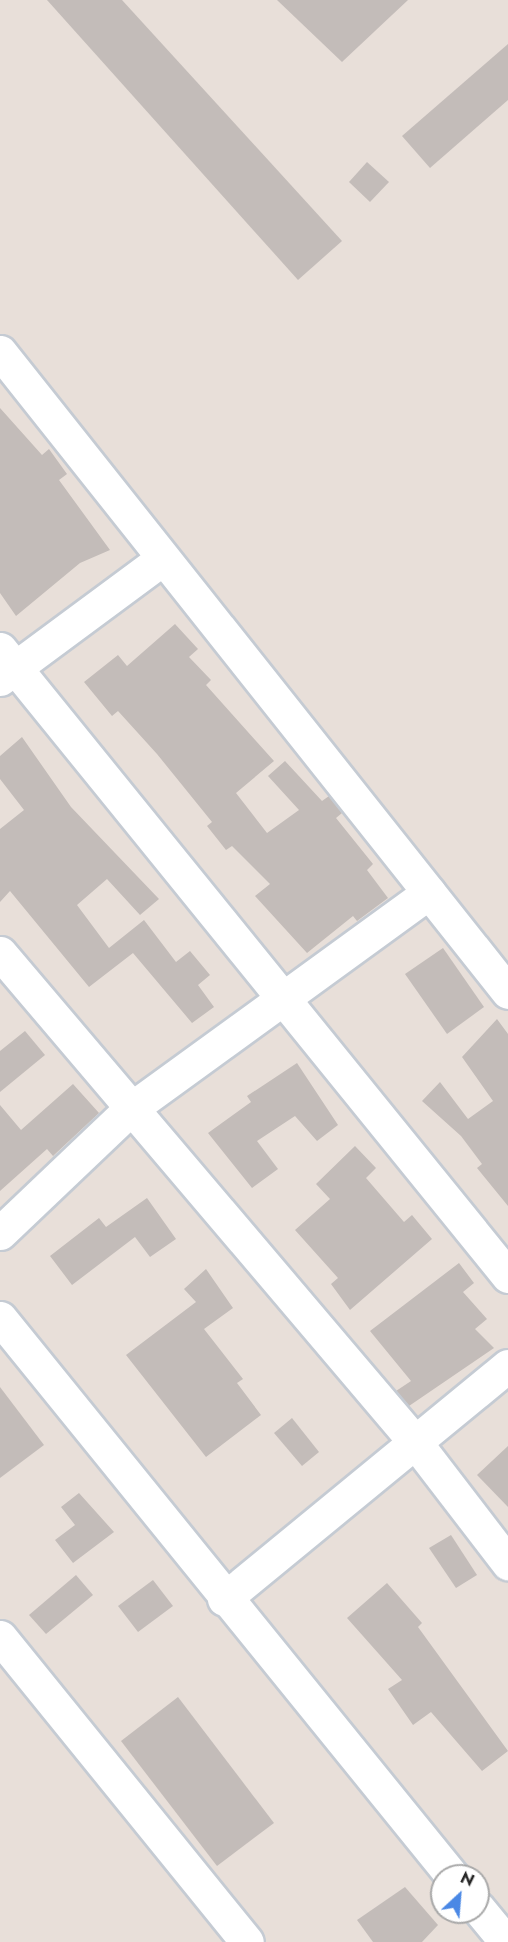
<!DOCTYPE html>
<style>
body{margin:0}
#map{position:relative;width:508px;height:1942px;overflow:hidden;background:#e8dfd9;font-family:Jost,sans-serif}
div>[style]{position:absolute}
.building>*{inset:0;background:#c3bcb9}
.roads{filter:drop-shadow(2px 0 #c5cbd3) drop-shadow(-2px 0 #c5cbd3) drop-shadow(0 2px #c5cbd3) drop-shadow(0 -2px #c5cbd3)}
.minor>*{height:33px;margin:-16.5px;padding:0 16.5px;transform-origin:16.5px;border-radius:16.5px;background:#fff}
span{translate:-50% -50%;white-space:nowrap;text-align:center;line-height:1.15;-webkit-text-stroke:6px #fff;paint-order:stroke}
.north{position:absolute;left:430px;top:1864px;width:60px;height:60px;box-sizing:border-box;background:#fff;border:2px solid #a9a9a9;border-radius:50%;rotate:26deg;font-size:16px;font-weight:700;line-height:24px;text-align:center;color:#272727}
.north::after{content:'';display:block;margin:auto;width:21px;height:27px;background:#4a88e5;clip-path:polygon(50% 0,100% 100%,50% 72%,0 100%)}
</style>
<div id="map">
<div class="building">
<div style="clip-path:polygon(47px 0,122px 0,342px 241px,298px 280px)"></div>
<div style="clip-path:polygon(277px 0,408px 0,342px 62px)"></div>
<div style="clip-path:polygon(508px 44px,508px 100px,430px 168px,402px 136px)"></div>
<div style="clip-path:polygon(367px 162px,389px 182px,370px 202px,349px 182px)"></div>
<div style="clip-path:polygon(0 408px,42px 455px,49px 449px,67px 474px,59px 480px,110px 550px,80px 563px,16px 616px,0 593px)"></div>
<div style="clip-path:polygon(175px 624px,198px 649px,189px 657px,211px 680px,206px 685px,274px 761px,236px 793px,267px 833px,299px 810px,268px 776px,285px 761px,322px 801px,329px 796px,342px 813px,336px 818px,373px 864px,367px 870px,388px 898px,357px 921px,353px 916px,307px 953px,255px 896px,270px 884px,232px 846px,226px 850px,207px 826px,212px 822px,157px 754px,118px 711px,112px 716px,84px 682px,118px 655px,127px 666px)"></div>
<div style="clip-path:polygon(22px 737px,71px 807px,159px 899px,140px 915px,107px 879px,77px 905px,109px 948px,144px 920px,176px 962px,190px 951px,210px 975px,198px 985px,214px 1007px,192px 1023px,133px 953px,89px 987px,10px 891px,0 902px,0 829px,24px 810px,0 779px,0 756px)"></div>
<div style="clip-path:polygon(443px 948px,484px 1007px,447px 1034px,405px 974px)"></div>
<div style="clip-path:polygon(497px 1019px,508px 1034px,508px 1206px,477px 1168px,482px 1164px,461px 1136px,422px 1101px,440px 1082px,468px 1119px,493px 1101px,462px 1057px)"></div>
<div style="clip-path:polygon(25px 1031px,45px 1055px,0 1092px,0 1051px)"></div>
<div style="clip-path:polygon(297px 1063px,338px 1125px,317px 1141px,295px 1116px,257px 1141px,278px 1169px,252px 1188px,208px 1133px,251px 1102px,247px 1096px)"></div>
<div style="clip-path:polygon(73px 1084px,99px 1113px,53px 1156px,47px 1149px,0 1191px,0 1105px,21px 1130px)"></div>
<div style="clip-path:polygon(355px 1146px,376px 1168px,366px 1178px,404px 1222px,412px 1215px,432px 1239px,350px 1310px,331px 1284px,338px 1278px,295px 1230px,330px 1199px,316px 1184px)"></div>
<div style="clip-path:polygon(147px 1198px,176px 1239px,150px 1257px,135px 1237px,72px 1285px,50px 1256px,99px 1218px,106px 1227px)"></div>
<div style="clip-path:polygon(459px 1263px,474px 1283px,463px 1292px,487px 1319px,475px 1329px,494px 1348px,409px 1406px,396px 1391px,411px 1381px,370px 1331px)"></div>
<div style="clip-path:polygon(206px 1269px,233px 1308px,204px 1329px,243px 1379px,237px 1383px,261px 1415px,206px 1457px,126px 1355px,196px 1302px,184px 1289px)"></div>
<div style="clip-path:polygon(0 1387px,44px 1445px,0 1478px)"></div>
<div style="clip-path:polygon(292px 1418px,319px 1452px,302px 1466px,274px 1433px)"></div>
<div style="clip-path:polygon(508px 1446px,508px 1507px,477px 1475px)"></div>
<div style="clip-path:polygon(79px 1493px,114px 1532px,73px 1563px,55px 1540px,75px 1525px,61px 1507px)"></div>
<div style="clip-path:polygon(451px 1535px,477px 1575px,456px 1588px,429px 1548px)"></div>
<div style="clip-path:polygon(76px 1575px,93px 1595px,46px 1634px,29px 1615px)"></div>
<div style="clip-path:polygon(153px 1580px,173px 1606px,138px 1632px,118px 1606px)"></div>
<div style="clip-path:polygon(387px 1583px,422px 1623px,418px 1627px,508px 1751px,482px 1771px,431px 1712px,413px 1725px,388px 1689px,402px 1680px,347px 1618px)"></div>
<div style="clip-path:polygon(178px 1697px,274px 1823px,217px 1866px,121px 1741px)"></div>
<div style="clip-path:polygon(405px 1887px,438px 1925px,422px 1942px,373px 1942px,357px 1920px)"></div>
</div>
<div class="roads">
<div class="minor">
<div style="left:0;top:352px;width:817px;rotate:51.56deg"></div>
<div style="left:0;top:649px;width:807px;rotate:50.99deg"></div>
<div style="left:0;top:679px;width:200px;rotate:-36.5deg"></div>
<div style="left:0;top:953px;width:641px;rotate:49.68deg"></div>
<div style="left:415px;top:1442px;width:153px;rotate:52.5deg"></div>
<div style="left:0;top:1233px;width:177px;rotate:-43.6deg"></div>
<div style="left:128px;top:1111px;width:372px;rotate:-36deg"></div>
<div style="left:0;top:1318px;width:718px;rotate:50.99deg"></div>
<div style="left:224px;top:1599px;width:367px;rotate:-39.4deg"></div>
<div style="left:0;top:1637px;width:392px;rotate:51deg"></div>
<div style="left:478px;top:1908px;width:44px;rotate:50.5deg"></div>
</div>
</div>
<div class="north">N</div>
</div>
